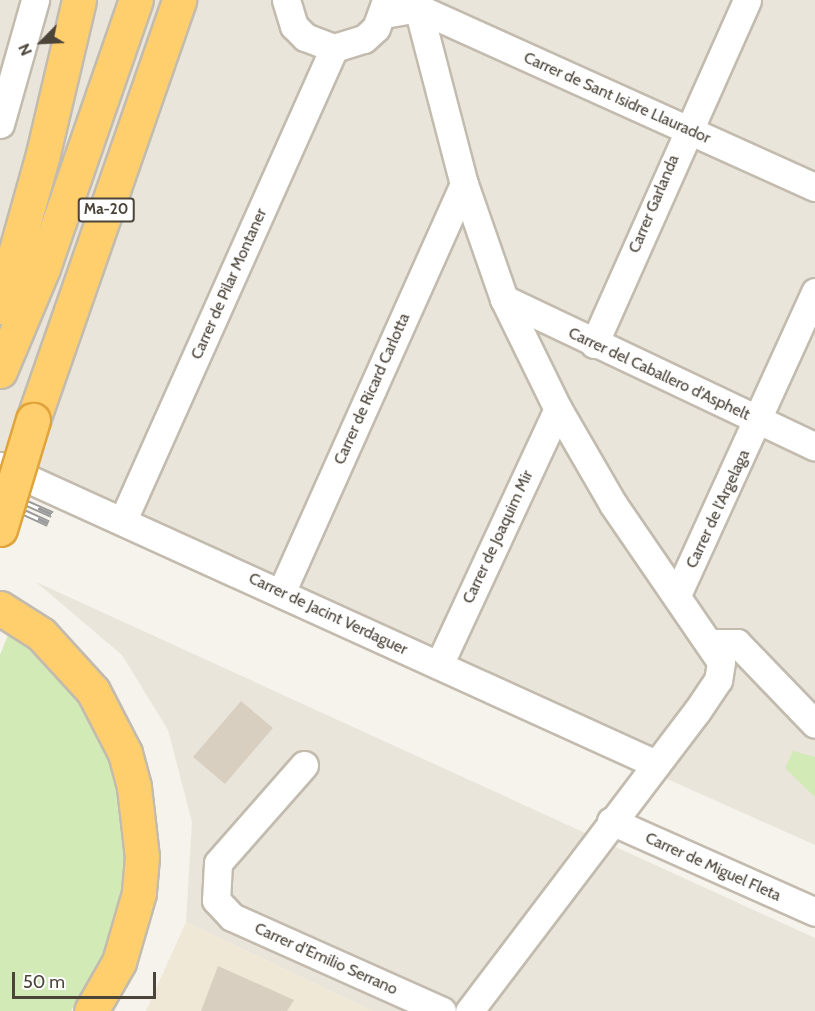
<!DOCTYPE html>
<style>
body{margin:0}
#map{position:relative;width:815px;height:1011px;overflow:hidden;background:#f6f3ec;font-family:Cabin,sans-serif}
div>[style]{position:absolute}
.residential>*{inset:0;background:#eae5da}
.education>*{inset:0;background:#efe8d6}
.green>*{inset:0;background:#d2eab5}
.building>*{inset:0;background:#d8cfc1}
.roads{filter:drop-shadow(2px 0 #c2bbae) drop-shadow(-2px 0 #c2bbae) drop-shadow(0 2px #c2bbae) drop-shadow(0 -2px #c2bbae)}
.minor>*{height:27px;margin:-13.5px;padding:0 13.5px;transform-origin:13.5px;border-radius:13.5px;background:#fff}
.highway>*{height:33px;margin:-16.5px;padding:0 16.5px;transform-origin:16.5px;border-radius:16.5px;background:#ffcf6e}
.rail>*{height:7px;margin-top:-3.5px;transform-origin:0;background:repeating-linear-gradient(90deg,#fff 0 14px,#9a9a9a 0 28px);box-sizing:border-box;border-block:2px solid #9a9a9a}
.bridges{filter:drop-shadow(2px 0 #e0a43c) drop-shadow(-2px 0 #e0a43c) drop-shadow(0 2px #e0a43c) drop-shadow(0 -2px #e0a43c)}
.highway-bridge>*{height:33px;margin:-16.5px;padding:0 16.5px;transform-origin:16.5px;border-radius:16.5px;background:#ffcf6e}
span{translate:-50% -50%;white-space:nowrap;text-align:center;line-height:1.15;-webkit-text-stroke:5px #fff;paint-order:stroke}
.shield-label span{padding:2px 4px;background:#fff;border:2px solid;border-radius:4px;-webkit-text-stroke-width:0}
.shield-label{font-size:15px;color:#4b4439;font-weight:700}
.street-label{font-size:16px;color:#4b4439}
.north{position:absolute;left:12px;top:12px;width:60px;height:60px;-webkit-text-stroke:4px #fff;paint-order:stroke;rotate:246deg;font-size:16px;font-weight:700;line-height:24px;text-align:center;color:#4b4439}
.north::after{content:'';display:block;margin:auto;width:21px;height:27px;background:#4b4439;clip-path:polygon(50% 0,100% 100%,50% 72%,0 100%)}
.scale{position:absolute;left:12px;top:972px;width:144px;height:27px;box-sizing:border-box;border:3px solid #4b4439;border-top:0;padding-left:8px;font-size:18px;line-height:21px;white-space:nowrap;color:#4b4439;-webkit-text-stroke:4px #fff;paint-order:stroke}
</style>
<div id="map">
<div class="residential">
<div style="clip-path:polygon(0 0,815px 0,815px 845px,0 481px)"></div>
<div style="clip-path:polygon(36px 582px,815px 938px,815px 1011px,372px 1011px,186px 922px,192px 822px,168px 730px,122px 655px)"></div>
</div>
<div class="education">
<div style="clip-path:polygon(186px 922px,372px 1011px,146px 1011px)"></div>
</div>
<div class="green">
<div style="clip-path:polygon(10px 630px,74px 688px,111px 756px,128px 834px,126px 888px,114px 937px,71px 1011px,0 1011px,0 655px)"></div>
<div style="clip-path:polygon(793px 751px,815px 757px,815px 797px,785px 768px)"></div>
</div>
<div class="building">
<div style="clip-path:polygon(241px 701px,273px 728px,225px 784px,193px 757px)"></div>
<div style="clip-path:polygon(218px 966px,294px 1000px,287px 1011px,201px 1011px)"></div>
</div>
<div class="roads">
<div class="minor">
<div style="left:286px;top:0;width:27px;rotate:73deg"></div>
<div style="left:294px;top:26px;width:16px;rotate:45deg"></div>
<div style="left:305px;top:37px;width:31px;rotate:21deg"></div>
<div style="left:334px;top:48px;width:31px;rotate:-17deg"></div>
<div style="left:364px;top:39px;width:16px;rotate:-43deg"></div>
<div style="left:376px;top:28px;width:30px;rotate:-70deg"></div>
<div style="left:416px;top:0;width:190px;rotate:75.4deg"></div>
<div style="left:464px;top:184px;width:122px;rotate:70.8deg"></div>
<div style="left:504px;top:299px;width:123px;rotate:63.9deg"></div>
<div style="left:558px;top:409px;width:110px;rotate:59.9deg"></div>
<div style="left:613px;top:504px;width:191px;rotate:55.6deg"></div>
<div style="left:721px;top:662px;width:18px;rotate:99deg"></div>
<div style="left:718px;top:680px;width:37px;rotate:124deg"></div>
<div style="left:697px;top:711px;width:377px;rotate:127.2deg"></div>
<div style="left:384px;top:14px;width:35px;rotate:-10deg"></div>
<div style="left:418px;top:8px;width:435px;rotate:24.3deg"></div>
<div style="left:0;top:124px;width:129px;rotate:-74.2deg"></div>
<div style="left:504px;top:299px;width:344px;rotate:25.4deg"></div>
<div style="left:594px;top:344px;width:376px;rotate:-66deg"></div>
<div style="left:0;top:466px;width:721px;rotate:24.43deg"></div>
<div style="left:123px;top:520px;width:517px;rotate:-65.91deg"></div>
<div style="left:281px;top:593px;width:448px;rotate:-65.9deg"></div>
<div style="left:677px;top:595px;width:333px;rotate:-65.5deg"></div>
<div style="left:709px;top:643px;width:28px"></div>
<div style="left:737px;top:643px;width:112px;rotate:46.1deg"></div>
<div style="left:439px;top:665px;width:282px;rotate:-65.1deg"></div>
<div style="left:304px;top:765px;width:130px;rotate:131.3deg"></div>
<div style="left:218px;top:863px;width:37px;rotate:93deg"></div>
<div style="left:216px;top:900px;width:23px;rotate:47deg"></div>
<div style="left:232px;top:917px;width:230px;rotate:24.1deg"></div>
<div style="left:611px;top:821px;width:223px;rotate:24deg"></div>
</div>
<div class="highway">
<div style="left:0;top:307px;width:155px;rotate:-74.3deg"></div>
<div style="left:42px;top:158px;width:162px;rotate:-76.8deg"></div>
<div style="left:0;top:371px;width:112px;rotate:-67.3deg"></div>
<div style="left:43px;top:268px;width:284px;rotate:-70.9deg"></div>
<div style="left:33px;top:420px;width:445px;rotate:-70.8deg"></div>
<div style="left:0;top:608px;width:49px;rotate:32.4deg"></div>
<div style="left:41px;top:634px;width:77px;rotate:47.6deg"></div>
<div style="left:93px;top:691px;width:70px;rotate:62.7deg"></div>
<div style="left:125px;top:753px;width:35px;rotate:75deg"></div>
<div style="left:134px;top:787px;width:70px;rotate:83.5deg"></div>
<div style="left:142px;top:857px;width:36px;rotate:95deg"></div>
<div style="left:139px;top:893px;width:72px;rotate:106.2deg"></div>
<div style="left:119px;top:962px;width:56px;rotate:119.7deg"></div>
</div>
</div>
<div class="rail">
<div style="left:0;top:491px;width:57px;rotate:23.9deg"></div>
<div style="left:0;top:501px;width:53px;rotate:24.6deg"></div>
</div>
<div class="bridges">
<div class="highway-bridge">
<div style="left:0;top:529px;width:114px;rotate:-73.2deg"></div>
</div>
</div>
<div class="shield-label">
<span style="left:106px;top:210px">Ma-20</span>
</div>
<div class="street-label">
<span style="left:617px;top:98px;rotate:24deg">Carrer de Sant Isidre Llaurador</span>
<span style="left:654px;top:204px;rotate:-67deg">Carrer Garlanda</span>
<span style="left:229px;top:284px;rotate:-66deg">Carrer de Pilar Montaner</span>
<span style="left:659px;top:374px;rotate:25deg">Carrer del Caballero d'Asphelt</span>
<span style="left:372px;top:389px;rotate:-66deg">Carrer de Ricard Carlotta</span>
<span style="left:718px;top:509px;rotate:-65deg">Carrer de l'Argelaga</span>
<span style="left:498px;top:537px;rotate:-65deg">Carrer de Joaquim Mir</span>
<span style="left:328px;top:614px;rotate:25deg">Carrer de Jacint Verdaguer</span>
<span style="left:713px;top:867px;rotate:24deg">Carrer de Miguel Fleta</span>
<span style="left:326px;top:959px;rotate:24deg">Carrer d'Emilio Serrano</span>
</div>
<div class="north">N</div>
<div class="scale">50 m</div>
</div>
